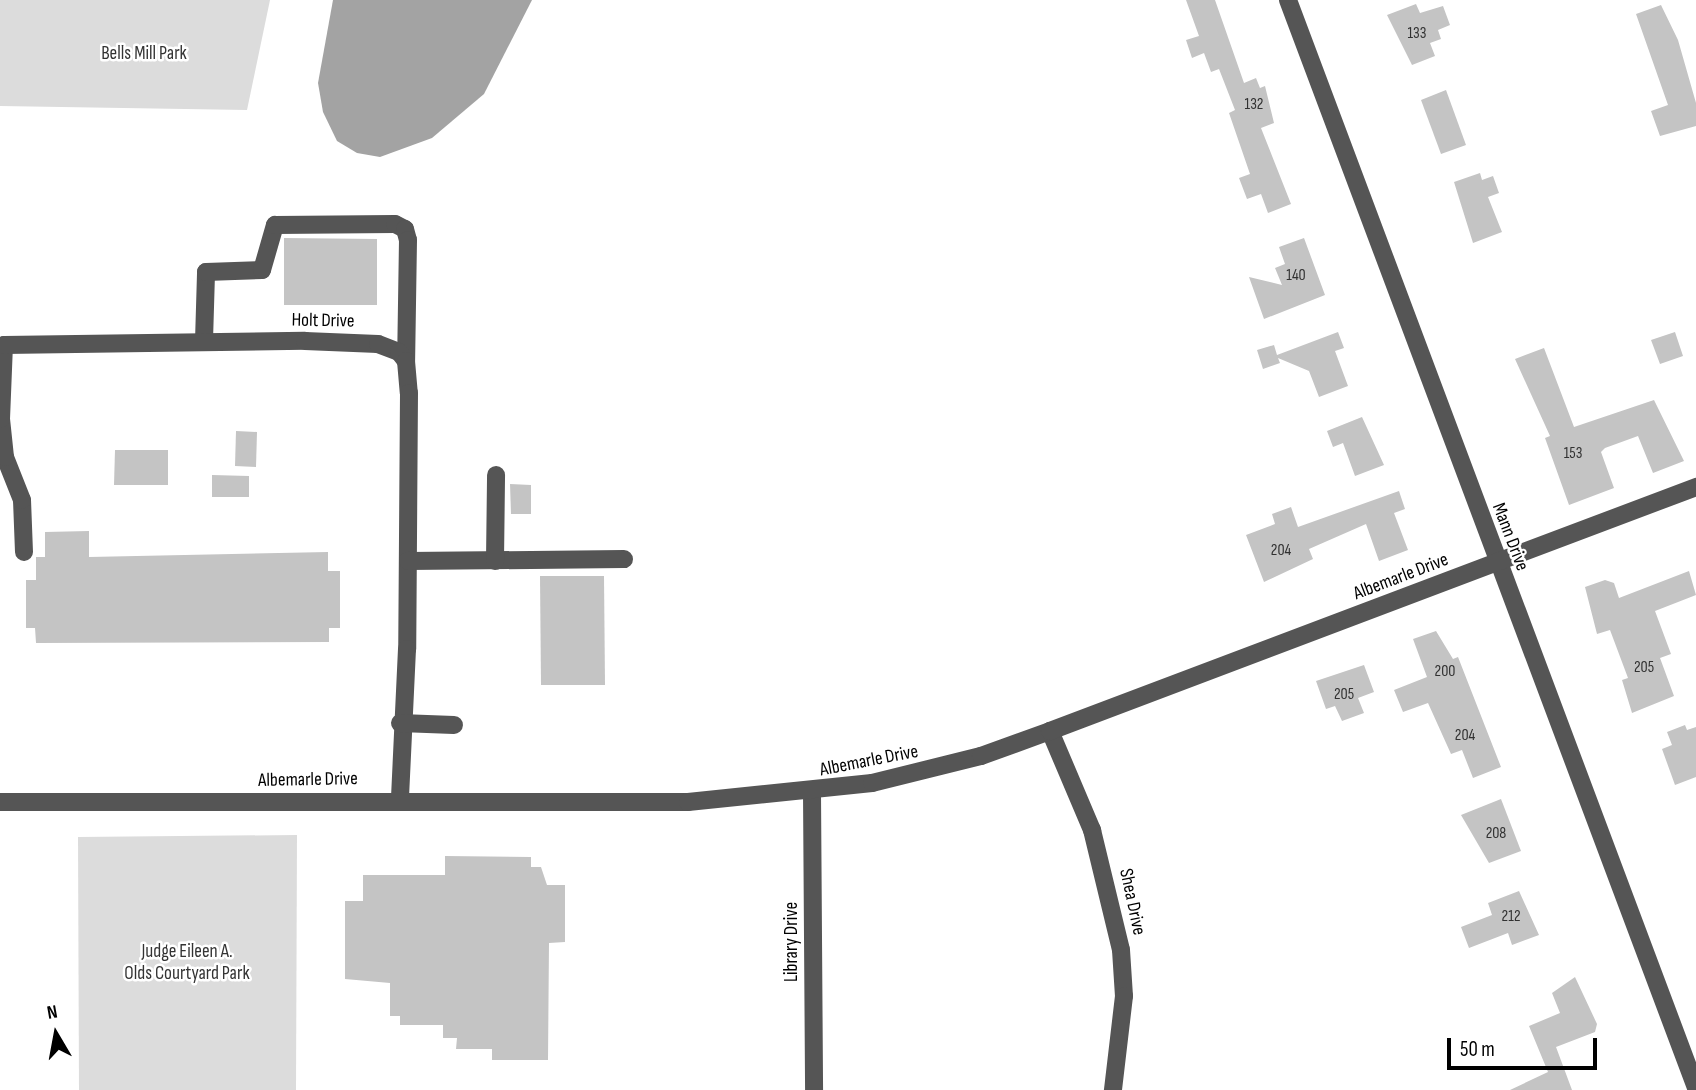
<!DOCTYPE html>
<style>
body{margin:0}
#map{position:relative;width:1696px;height:1090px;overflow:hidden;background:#fff;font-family:"Sofia Sans Condensed",sans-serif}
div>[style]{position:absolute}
.green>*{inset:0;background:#dcdcdc}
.water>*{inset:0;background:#a3a3a3}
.building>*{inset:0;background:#c4c4c4}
.minor>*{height:18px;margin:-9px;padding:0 9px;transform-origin:9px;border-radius:9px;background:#555}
span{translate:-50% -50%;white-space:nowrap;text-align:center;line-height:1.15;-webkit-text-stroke:5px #fff;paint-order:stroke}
.number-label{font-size:16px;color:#313131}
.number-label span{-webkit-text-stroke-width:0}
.park-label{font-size:19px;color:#333}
.street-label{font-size:19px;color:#000}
.north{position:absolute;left:21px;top:999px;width:70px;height:70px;-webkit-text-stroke:5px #fff;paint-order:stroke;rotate:350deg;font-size:19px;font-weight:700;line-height:28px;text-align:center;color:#000}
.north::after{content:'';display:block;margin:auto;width:24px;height:32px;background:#000;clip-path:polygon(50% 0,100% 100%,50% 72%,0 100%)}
.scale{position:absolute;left:1447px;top:1038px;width:150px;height:32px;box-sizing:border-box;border:4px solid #000;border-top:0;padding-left:9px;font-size:21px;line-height:24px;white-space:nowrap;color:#000;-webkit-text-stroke:5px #fff;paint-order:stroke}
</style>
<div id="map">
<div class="green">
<div style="clip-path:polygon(0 0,270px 0,247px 110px,0 106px)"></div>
<div style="clip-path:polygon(297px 835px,296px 1090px,79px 1090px,78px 837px)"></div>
</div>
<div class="water">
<div style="clip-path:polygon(333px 0,532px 0,484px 94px,432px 138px,380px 157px,357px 153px,337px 141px,323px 112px,318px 83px)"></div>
</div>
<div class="building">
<div style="clip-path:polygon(1186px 0,1215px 0,1244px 83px,1256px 78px,1260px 88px,1265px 86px,1274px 123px,1261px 128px,1291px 204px,1268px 213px,1261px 194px,1247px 199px,1239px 178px,1250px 174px,1229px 113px,1235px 110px,1219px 69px,1211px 72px,1204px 53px,1192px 58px,1186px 40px,1199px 36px)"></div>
<div style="clip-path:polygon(1416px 4px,1420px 13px,1443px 6px,1450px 25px,1438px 30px,1441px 39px,1430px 43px,1435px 56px,1412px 65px,1387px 15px)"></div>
<div style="clip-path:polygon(1661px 5px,1678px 40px,1696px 103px,1696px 126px,1660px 136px,1651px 111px,1668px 105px,1636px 14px)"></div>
<div style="clip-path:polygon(1446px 90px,1466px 145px,1441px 154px,1421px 100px)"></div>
<div style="clip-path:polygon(1480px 173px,1482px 180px,1493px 176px,1499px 193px,1488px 197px,1502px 232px,1473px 243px,1454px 182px)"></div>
<div style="clip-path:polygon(284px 238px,377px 239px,377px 305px,284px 305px)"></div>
<div style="clip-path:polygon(1304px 238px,1325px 295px,1264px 319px,1249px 277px,1282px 285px,1275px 268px,1285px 264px,1279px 247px)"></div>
<div style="clip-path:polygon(1338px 332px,1344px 348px,1335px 351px,1348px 386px,1319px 397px,1309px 371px,1278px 358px,1280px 363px,1263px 369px,1257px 350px,1274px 345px,1277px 355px)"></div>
<div style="clip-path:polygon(1675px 332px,1683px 356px,1660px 364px,1651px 340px)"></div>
<div style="clip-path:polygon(1544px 348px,1574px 427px,1654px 400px,1684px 461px,1653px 473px,1638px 436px,1605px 448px,1601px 452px,1614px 488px,1569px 505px,1545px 438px,1550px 436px,1515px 359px)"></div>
<div style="clip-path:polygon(1362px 417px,1384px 465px,1355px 476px,1343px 443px,1333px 447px,1327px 431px)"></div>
<div style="clip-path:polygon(236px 431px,257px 432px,256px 467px,235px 466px)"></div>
<div style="clip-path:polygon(115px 450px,168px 450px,168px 485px,114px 485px)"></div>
<div style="clip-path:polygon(212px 475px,249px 476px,249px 497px,212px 497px)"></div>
<div style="clip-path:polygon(510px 484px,531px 485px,531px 514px,511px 514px)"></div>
<div style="clip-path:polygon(1399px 491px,1405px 509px,1394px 513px,1408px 550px,1379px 561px,1366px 524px,1309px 549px,1313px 559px,1264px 582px,1246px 535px,1275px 524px,1272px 514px,1291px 507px,1298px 527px)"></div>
<div style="clip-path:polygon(89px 531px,89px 557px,328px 552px,328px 571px,340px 571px,340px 628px,329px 628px,329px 642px,36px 643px,35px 628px,26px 628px,26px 580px,36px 580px,36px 557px,45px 557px,45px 532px)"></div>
<div style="clip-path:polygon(1689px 571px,1696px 595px,1655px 611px,1671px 654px,1660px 658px,1674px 696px,1632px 713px,1622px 680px,1628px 678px,1610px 630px,1597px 634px,1585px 587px,1605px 580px,1614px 583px,1619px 598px)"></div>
<div style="clip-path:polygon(540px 576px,604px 576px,605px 685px,541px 685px)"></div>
<div style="clip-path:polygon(1436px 631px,1453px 659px,1458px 657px,1501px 767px,1473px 778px,1462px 750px,1451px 754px,1428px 703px,1403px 712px,1394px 690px,1427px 677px,1413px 639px)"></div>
<div style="clip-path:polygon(1364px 665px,1374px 692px,1358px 698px,1364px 713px,1342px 721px,1335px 706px,1326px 709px,1316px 681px)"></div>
<div style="clip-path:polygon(1685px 725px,1687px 730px,1696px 727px,1696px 777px,1675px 785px,1662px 749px,1672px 745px,1667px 732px)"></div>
<div style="clip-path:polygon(1501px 799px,1521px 851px,1489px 863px,1461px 815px)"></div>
<div style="clip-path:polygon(445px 856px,531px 857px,531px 867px,541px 867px,547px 885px,565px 885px,565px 942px,549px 943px,548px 1060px,492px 1060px,492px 1049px,456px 1049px,457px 1038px,443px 1038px,443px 1025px,400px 1025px,400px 1016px,390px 1016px,390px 983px,345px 979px,345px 901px,363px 901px,363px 875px,445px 875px)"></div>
<div style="clip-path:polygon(1519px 891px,1539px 935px,1512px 945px,1508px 933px,1469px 948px,1461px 927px,1492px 915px,1488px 903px)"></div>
<div style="clip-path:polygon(1575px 977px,1597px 1024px,1595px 1032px,1556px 1047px,1572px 1090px,1510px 1090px,1548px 1072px,1529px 1026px,1560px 1013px,1552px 993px)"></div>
</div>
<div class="minor">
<div style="left:1288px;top:0;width:1162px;rotate:69.44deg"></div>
<div style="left:204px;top:341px;width:69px;rotate:-88.3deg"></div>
<div style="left:206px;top:272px;width:56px;rotate:-2deg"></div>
<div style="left:262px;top:270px;width:47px;rotate:-73.9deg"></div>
<div style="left:275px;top:225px;width:120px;rotate:-0.5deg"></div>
<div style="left:395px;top:224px;width:11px;rotate:27deg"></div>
<div style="left:405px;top:229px;width:11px;rotate:75deg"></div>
<div style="left:408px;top:240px;width:121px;rotate:90.9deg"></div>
<div style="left:24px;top:552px;width:52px;rotate:-92.2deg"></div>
<div style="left:22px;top:500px;width:46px;rotate:-111.6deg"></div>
<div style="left:5px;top:457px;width:38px;rotate:-96deg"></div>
<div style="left:1px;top:419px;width:74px;rotate:-87.7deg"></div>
<div style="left:4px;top:345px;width:301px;rotate:-0.8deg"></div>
<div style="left:305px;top:341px;width:73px;rotate:2.4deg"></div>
<div style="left:378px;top:344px;width:22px;rotate:21deg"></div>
<div style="left:399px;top:352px;width:11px;rotate:52deg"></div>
<div style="left:406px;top:361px;width:32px;rotate:85deg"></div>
<div style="left:409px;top:393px;width:256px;rotate:90.4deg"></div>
<div style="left:407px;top:649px;width:151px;rotate:92.7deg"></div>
<div style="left:408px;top:561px;width:216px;rotate:-0.5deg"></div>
<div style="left:495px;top:561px;width:86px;rotate:-89.3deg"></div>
<div style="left:400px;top:723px;width:54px;rotate:2.1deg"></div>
<div style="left:1050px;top:731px;width:108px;rotate:67deg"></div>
<div style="left:1092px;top:830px;width:123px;rotate:76.4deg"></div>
<div style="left:1121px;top:950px;width:46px;rotate:86.3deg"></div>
<div style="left:1124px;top:996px;width:95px;rotate:96.7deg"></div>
<div style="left:812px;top:793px;width:297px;rotate:89.6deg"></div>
<div style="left:0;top:802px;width:688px"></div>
<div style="left:688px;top:802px;width:185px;rotate:-5.9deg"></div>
<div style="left:872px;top:783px;width:112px;rotate:-13.9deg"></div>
<div style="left:981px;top:756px;width:73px;rotate:-19.9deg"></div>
<div style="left:1050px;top:731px;width:691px;rotate:-20.69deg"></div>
</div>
<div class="number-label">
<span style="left:1417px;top:34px">133</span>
<span style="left:1254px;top:105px">132</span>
<span style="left:1296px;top:276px">140</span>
<span style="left:1573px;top:454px">153</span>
<span style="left:1281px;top:551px">204</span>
<span style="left:1644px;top:668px">205</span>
<span style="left:1445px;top:672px">200</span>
<span style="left:1344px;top:695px">205</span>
<span style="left:1465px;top:736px">204</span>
<span style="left:1496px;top:834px">208</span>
<span style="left:1511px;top:917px">212</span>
</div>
<div class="park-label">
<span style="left:144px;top:54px">Bells Mill Park</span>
<span style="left:187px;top:963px">Judge Eileen A.<br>Olds Courtyard Park</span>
</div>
<div class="street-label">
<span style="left:323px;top:321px;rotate:1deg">Holt Drive</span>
<span style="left:1510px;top:537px;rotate:69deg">Mann Drive</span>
<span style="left:1401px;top:577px;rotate:-21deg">Albemarle Drive</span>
<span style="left:869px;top:761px;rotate:-11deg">Albemarle Drive</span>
<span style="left:308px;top:780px;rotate:-1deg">Albemarle Drive</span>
<span style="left:1132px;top:902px;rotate:78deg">Shea Drive</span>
<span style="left:792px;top:942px;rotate:-90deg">Library Drive</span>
</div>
<div class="north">N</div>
<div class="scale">50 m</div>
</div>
